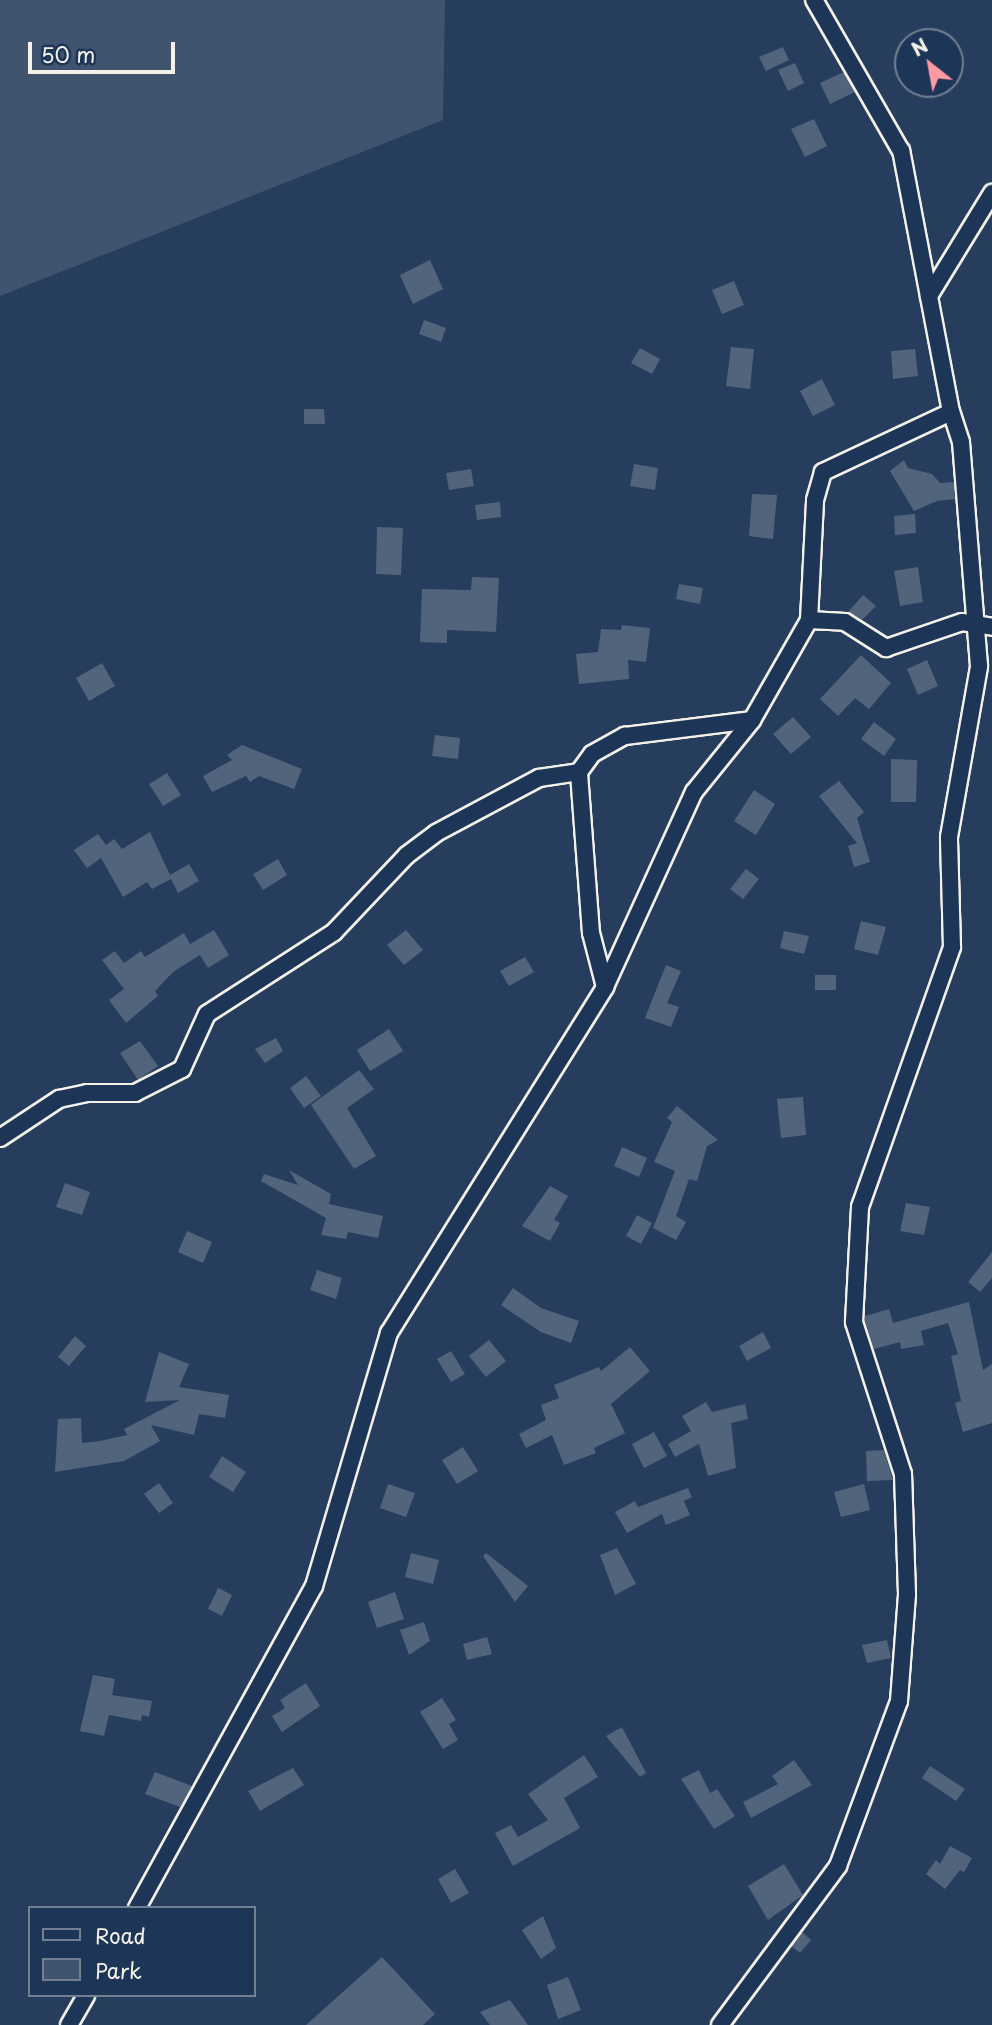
<!DOCTYPE html>
<style>
body{margin:0}
#map{position:relative;width:992px;height:2025px;overflow:hidden;background:#263d5d;font-family:"Playpen Sans",sans-serif}
div>[style]{position:absolute}
.green>*{inset:0;background:#40546f}
.building>*{inset:0;background:#52647b}
.roads{filter:drop-shadow(2px 0 #f4f1e8) drop-shadow(-2px 0 #f4f1e8) drop-shadow(0 2px #f4f1e8) drop-shadow(0 -2px #f4f1e8)}
.street>*{height:16px;margin:-8px;padding:0 8px;transform-origin:8px;border-radius:8px;background:#1d3557}
span{translate:-50% -50%;white-space:nowrap;text-align:center;line-height:1.15;-webkit-text-stroke:5px #1d3557;paint-order:stroke}
.legend{position:absolute;left:28px;top:1906px;width:228px;height:91px;box-sizing:border-box;background:#1d3557;border:2px solid #738091;margin:0;padding:9px 12px;list-style:none;font-size:21px;color:#f4f1e8}
.legend li{display:flex;align-items:center;gap:14px;height:35px}
.legend b{width:35px;border:2px solid #738091}
.north{position:absolute;left:894px;top:28px;width:70px;height:70px;box-sizing:border-box;background:#1d3557;border:2px solid #738091;border-radius:50%;rotate:329deg;font-size:19px;font-weight:700;line-height:28px;text-align:center;color:#f4f1e8}
.north::after{content:'';display:block;margin:auto;width:24px;height:32px;background:#ff9aa2;clip-path:polygon(50% 0,100% 100%,50% 72%,0 100%)}
.scale{position:absolute;left:28px;top:42px;width:147px;height:32px;box-sizing:border-box;border:4px solid #f4f1e8;border-top:0;padding-left:9px;font-size:21px;line-height:24px;white-space:nowrap;color:#f4f1e8;-webkit-text-stroke:5px #1d3557;paint-order:stroke}
</style>
<div id="map">
<div class="green">
<div style="clip-path:polygon(0 0,445px 0,443px 120px,0 296px)"></div>
</div>
<div class="building">
<div style="clip-path:polygon(783px 47px,789px 60px,766px 71px,759px 57px)"></div>
<div style="clip-path:polygon(795px 63px,804px 83px,788px 91px,778px 70px)"></div>
<div style="clip-path:polygon(844px 72px,855px 92px,830px 104px,820px 83px)"></div>
<div style="clip-path:polygon(814px 119px,827px 146px,805px 157px,791px 129px)"></div>
<div style="clip-path:polygon(430px 260px,443px 289px,413px 304px,400px 275px)"></div>
<div style="clip-path:polygon(734px 281px,744px 305px,722px 314px,712px 290px)"></div>
<div style="clip-path:polygon(424px 320px,446px 328px,441px 342px,419px 334px)"></div>
<div style="clip-path:polygon(731px 347px,754px 349px,750px 389px,726px 386px)"></div>
<div style="clip-path:polygon(640px 348px,660px 359px,652px 374px,631px 363px)"></div>
<div style="clip-path:polygon(915px 349px,918px 376px,893px 379px,891px 351px)"></div>
<div style="clip-path:polygon(822px 379px,835px 405px,813px 416px,800px 391px)"></div>
<div style="clip-path:polygon(304px 409px,324px 409px,325px 424px,304px 424px)"></div>
<div style="clip-path:polygon(904px 460px,908px 468px,932px 474px,940px 483px,954px 482px,955px 499px,937px 501px,914px 511px,890px 471px)"></div>
<div style="clip-path:polygon(634px 464px,658px 468px,655px 490px,630px 486px)"></div>
<div style="clip-path:polygon(471px 469px,474px 486px,449px 490px,446px 473px)"></div>
<div style="clip-path:polygon(752px 494px,777px 495px,773px 539px,749px 536px)"></div>
<div style="clip-path:polygon(500px 502px,501px 517px,477px 520px,475px 505px)"></div>
<div style="clip-path:polygon(915px 514px,916px 533px,895px 535px,894px 516px)"></div>
<div style="clip-path:polygon(377px 527px,403px 528px,401px 575px,376px 574px)"></div>
<div style="clip-path:polygon(918px 567px,923px 602px,900px 606px,894px 571px)"></div>
<div style="clip-path:polygon(472px 577px,499px 578px,496px 632px,447px 630px,447px 643px,420px 642px,422px 589px,471px 590px)"></div>
<div style="clip-path:polygon(679px 584px,703px 588px,700px 604px,676px 599px)"></div>
<div style="clip-path:polygon(863px 595px,876px 606px,862px 620px,848px 612px)"></div>
<div style="clip-path:polygon(622px 625px,650px 628px,646px 662px,628px 660px,629px 679px,579px 684px,576px 654px,598px 652px,601px 629px,621px 630px)"></div>
<div style="clip-path:polygon(861px 655px,891px 683px,869px 709px,855px 698px,838px 716px,820px 699px)"></div>
<div style="clip-path:polygon(927px 660px,938px 686px,918px 695px,907px 669px)"></div>
<div style="clip-path:polygon(102px 663px,115px 686px,89px 701px,76px 678px)"></div>
<div style="clip-path:polygon(793px 717px,811px 737px,791px 754px,773px 734px)"></div>
<div style="clip-path:polygon(874px 722px,896px 739px,884px 756px,861px 739px)"></div>
<div style="clip-path:polygon(435px 735px,460px 738px,458px 759px,432px 756px)"></div>
<div style="clip-path:polygon(242px 745px,302px 769px,294px 789px,259px 776px,250px 782px,246px 776px,212px 792px,203px 776px,232px 760px,227px 755px)"></div>
<div style="clip-path:polygon(891px 759px,917px 760px,916px 802px,891px 802px)"></div>
<div style="clip-path:polygon(167px 773px,181px 795px,163px 806px,149px 784px)"></div>
<div style="clip-path:polygon(839px 781px,864px 812px,857px 818px,870px 862px,854px 867px,848px 846px,857px 843px,819px 796px)"></div>
<div style="clip-path:polygon(754px 790px,775px 804px,756px 835px,734px 821px)"></div>
<div style="clip-path:polygon(150px 832px,170px 875px,189px 864px,199px 881px,178px 893px,171px 879px,152px 889px,147px 882px,123px 897px,101px 858px,87px 868px,74px 850px,98px 834px,106px 845px,114px 839px,122px 849px)"></div>
<div style="clip-path:polygon(278px 859px,287px 875px,263px 890px,253px 874px)"></div>
<div style="clip-path:polygon(746px 869px,759px 879px,743px 899px,730px 889px)"></div>
<div style="clip-path:polygon(861px 921px,886px 927px,878px 955px,854px 949px)"></div>
<div style="clip-path:polygon(214px 930px,229px 955px,208px 968px,200px 955px,173px 972px,155px 991px,158px 996px,126px 1023px,109px 1000px,124px 989px,102px 960px,115px 951px,124px 963px,141px 951px,145px 957px,184px 933px,190px 944px)"></div>
<div style="clip-path:polygon(406px 930px,423px 950px,404px 965px,387px 945px)"></div>
<div style="clip-path:polygon(784px 931px,809px 936px,804px 954px,780px 948px)"></div>
<div style="clip-path:polygon(525px 957px,534px 972px,509px 986px,500px 971px)"></div>
<div style="clip-path:polygon(666px 965px,681px 971px,667px 1003px,679px 1007px,671px 1027px,645px 1018px)"></div>
<div style="clip-path:polygon(815px 975px,836px 975px,836px 990px,815px 990px)"></div>
<div style="clip-path:polygon(389px 1029px,403px 1051px,370px 1071px,357px 1050px)"></div>
<div style="clip-path:polygon(276px 1038px,283px 1051px,265px 1063px,255px 1049px)"></div>
<div style="clip-path:polygon(140px 1041px,158px 1066px,138px 1080px,120px 1053px)"></div>
<div style="clip-path:polygon(359px 1070px,374px 1089px,347px 1108px,376px 1156px,354px 1169px,311px 1105px)"></div>
<div style="clip-path:polygon(306px 1076px,321px 1096px,304px 1108px,290px 1088px)"></div>
<div style="clip-path:polygon(803px 1097px,806px 1135px,781px 1138px,777px 1099px)"></div>
<div style="clip-path:polygon(677px 1106px,718px 1140px,707px 1146px,697px 1181px,689px 1179px,676px 1216px,686px 1222px,676px 1240px,653px 1228px,675px 1171px,654px 1162px,672px 1122px,667px 1118px)"></div>
<div style="clip-path:polygon(622px 1147px,647px 1158px,639px 1177px,614px 1166px)"></div>
<div style="clip-path:polygon(289px 1170px,331px 1194px,329px 1204px,383px 1216px,378px 1238px,348px 1232px,346px 1239px,321px 1235px,326px 1218px,261px 1181px,264px 1174px,298px 1185px)"></div>
<div style="clip-path:polygon(65px 1183px,90px 1192px,82px 1215px,56px 1207px)"></div>
<div style="clip-path:polygon(550px 1186px,568px 1196px,554px 1220px,560px 1223px,550px 1241px,522px 1226px)"></div>
<div style="clip-path:polygon(906px 1203px,930px 1207px,924px 1235px,900px 1231px)"></div>
<div style="clip-path:polygon(637px 1215px,652px 1223px,641px 1244px,626px 1236px)"></div>
<div style="clip-path:polygon(187px 1231px,212px 1242px,203px 1263px,178px 1252px)"></div>
<div style="clip-path:polygon(992px 1252px,992px 1278px,980px 1292px,968px 1282px)"></div>
<div style="clip-path:polygon(317px 1270px,342px 1278px,336px 1299px,310px 1290px)"></div>
<div style="clip-path:polygon(513px 1288px,541px 1308px,579px 1321px,571px 1343px,541px 1332px,501px 1305px)"></div>
<div style="clip-path:polygon(969px 1302px,983px 1370px,992px 1364px,992px 1423px,963px 1432px,955px 1403px,961px 1401px,951px 1356px,958px 1354px,948px 1323px,921px 1331px,924px 1345px,901px 1349px,900px 1342px,874px 1349px,865px 1321px,865px 1316px,889px 1309px,893px 1323px)"></div>
<div style="clip-path:polygon(763px 1332px,771px 1348px,747px 1361px,739px 1346px)"></div>
<div style="clip-path:polygon(75px 1336px,86px 1346px,69px 1366px,58px 1357px)"></div>
<div style="clip-path:polygon(489px 1340px,506px 1361px,486px 1377px,469px 1356px)"></div>
<div style="clip-path:polygon(630px 1347px,650px 1371px,611px 1404px,625px 1433px,594px 1448px,596px 1453px,564px 1465px,552px 1435px,526px 1448px,519px 1434px,546px 1420px,541px 1405px,559px 1398px,554px 1385px,599px 1367px,601px 1371px)"></div>
<div style="clip-path:polygon(451px 1351px,465px 1374px,451px 1382px,437px 1359px)"></div>
<div style="clip-path:polygon(159px 1352px,189px 1364px,179px 1387px,229px 1395px,225px 1418px,199px 1414px,194px 1435px,151px 1425px,160px 1441px,124px 1461px,55px 1472px,58px 1419px,81px 1418px,82px 1443px,100px 1441px,127px 1435px,124px 1429px,180px 1400px,145px 1402px)"></div>
<div style="clip-path:polygon(706px 1402px,712px 1412px,745px 1404px,748px 1419px,731px 1423px,736px 1468px,708px 1476px,699px 1444px,675px 1457px,668px 1444px,691px 1431px,682px 1416px)"></div>
<div style="clip-path:polygon(654px 1432px,667px 1456px,644px 1468px,632px 1444px)"></div>
<div style="clip-path:polygon(463px 1447px,478px 1471px,457px 1484px,442px 1460px)"></div>
<div style="clip-path:polygon(884px 1450px,893px 1480px,867px 1481px,866px 1451px)"></div>
<div style="clip-path:polygon(222px 1456px,246px 1472px,233px 1492px,209px 1477px)"></div>
<div style="clip-path:polygon(159px 1483px,173px 1503px,159px 1513px,144px 1494px)"></div>
<div style="clip-path:polygon(388px 1484px,415px 1493px,406px 1517px,380px 1508px)"></div>
<div style="clip-path:polygon(864px 1484px,870px 1510px,841px 1517px,834px 1492px)"></div>
<div style="clip-path:polygon(688px 1488px,692px 1497px,684px 1501px,690px 1515px,666px 1525px,662px 1514px,627px 1533px,615px 1512px,635px 1501px,638px 1507px)"></div>
<div style="clip-path:polygon(617px 1548px,636px 1584px,615px 1595px,600px 1555px)"></div>
<div style="clip-path:polygon(411px 1553px,439px 1560px,433px 1584px,405px 1577px)"></div>
<div style="clip-path:polygon(486px 1553px,528px 1586px,515px 1602px,483px 1556px)"></div>
<div style="clip-path:polygon(218px 1588px,232px 1595px,222px 1616px,208px 1609px)"></div>
<div style="clip-path:polygon(395px 1592px,404px 1619px,377px 1628px,368px 1602px)"></div>
<div style="clip-path:polygon(424px 1622px,430px 1641px,409px 1655px,400px 1630px)"></div>
<div style="clip-path:polygon(487px 1637px,492px 1654px,467px 1660px,463px 1644px)"></div>
<div style="clip-path:polygon(887px 1640px,891px 1658px,867px 1663px,862px 1645px)"></div>
<div style="clip-path:polygon(93px 1675px,115px 1679px,112px 1695px,152px 1701px,149px 1717px,142px 1715px,141px 1721px,109px 1715px,104px 1736px,80px 1731px)"></div>
<div style="clip-path:polygon(306px 1683px,320px 1706px,282px 1732px,272px 1716px,285px 1708px,280px 1700px)"></div>
<div style="clip-path:polygon(442px 1698px,456px 1720px,449px 1724px,458px 1740px,443px 1749px,420px 1712px)"></div>
<div style="clip-path:polygon(622px 1727px,646px 1773px,640px 1777px,606px 1736px)"></div>
<div style="clip-path:polygon(584px 1755px,598px 1777px,564px 1798px,580px 1828px,513px 1866px,495px 1833px,511px 1825px,518px 1837px,548px 1820px,528px 1794px)"></div>
<div style="clip-path:polygon(794px 1760px,812px 1785px,751px 1818px,743px 1802px,778px 1784px,772px 1776px)"></div>
<div style="clip-path:polygon(930px 1766px,965px 1789px,956px 1801px,922px 1778px)"></div>
<div style="clip-path:polygon(293px 1768px,304px 1785px,260px 1811px,248px 1791px)"></div>
<div style="clip-path:polygon(699px 1770px,710px 1793px,717px 1789px,735px 1816px,714px 1829px,681px 1779px)"></div>
<div style="clip-path:polygon(155px 1772px,192px 1786px,180px 1807px,145px 1794px)"></div>
<div style="clip-path:polygon(950px 1846px,972px 1858px,964px 1872px,960px 1870px,945px 1889px,926px 1874px,936px 1860px,940px 1864px)"></div>
<div style="clip-path:polygon(784px 1864px,803px 1895px,768px 1920px,748px 1886px)"></div>
<div style="clip-path:polygon(455px 1869px,469px 1893px,451px 1903px,438px 1879px)"></div>
<div style="clip-path:polygon(543px 1916px,556px 1948px,541px 1959px,522px 1930px)"></div>
<div style="clip-path:polygon(802px 1932px,811px 1940px,800px 1953px,791px 1946px)"></div>
<div style="clip-path:polygon(382px 1957px,435px 2014px,423px 2025px,306px 2025px)"></div>
<div style="clip-path:polygon(568px 1977px,581px 2010px,558px 2019px,547px 1985px)"></div>
<div style="clip-path:polygon(510px 2000px,528px 2025px,490px 2025px,480px 2012px)"></div>
</div>
<div class="roads">
<div class="street">
<div style="left:929px;top:296px;width:121px;rotate:-58.5deg"></div>
<div style="left:809px;top:620px;width:36px;rotate:3deg"></div>
<div style="left:845px;top:622px;width:49px;rotate:32.4deg"></div>
<div style="left:886px;top:648px;width:80px;rotate:-18.9deg"></div>
<div style="left:962px;top:622px;width:30px;rotate:9deg"></div>
<div style="left:605px;top:987px;width:56px;rotate:-104.5deg"></div>
<div style="left:591px;top:933px;width:161px;rotate:-94.3deg"></div>
<div style="left:579px;top:772px;width:22px;rotate:-54deg"></div>
<div style="left:592px;top:754px;width:38px;rotate:-29deg"></div>
<div style="left:625px;top:736px;width:128px;rotate:-7.2deg"></div>
<div style="left:0;top:1138px;width:71px;rotate:-33.5deg"></div>
<div style="left:59px;top:1099px;width:29px;rotate:-12deg"></div>
<div style="left:87px;top:1093px;width:48px"></div>
<div style="left:135px;top:1093px;width:53px;rotate:-27.1deg"></div>
<div style="left:182px;top:1069px;width:60px;rotate:-65.6deg"></div>
<div style="left:207px;top:1014px;width:151px;rotate:-32.8deg"></div>
<div style="left:334px;top:932px;width:106px;rotate:-46.5deg"></div>
<div style="left:407px;top:855px;width:36px;rotate:-37deg"></div>
<div style="left:436px;top:833px;width:117px;rotate:-28.1deg"></div>
<div style="left:539px;top:778px;width:40px;rotate:-8.5deg"></div>
<div style="left:137px;top:1908px;width:367px;rotate:-61.2deg"></div>
<div style="left:314px;top:1586px;width:264px;rotate:-73.5deg"></div>
<div style="left:389px;top:1333px;width:408px;rotate:-58deg"></div>
<div style="left:605px;top:987px;width:214px;rotate:-65.5deg"></div>
<div style="left:694px;top:792px;width:92px;rotate:-51.1deg"></div>
<div style="left:752px;top:720px;width:115px;rotate:-60.3deg"></div>
<div style="left:809px;top:620px;width:120px;rotate:-87.1deg"></div>
<div style="left:815px;top:500px;width:29px;rotate:-74deg"></div>
<div style="left:823px;top:472px;width:141px;rotate:-25.1deg"></div>
<div style="left:951px;top:412px;width:266px;rotate:-100.8deg"></div>
<div style="left:901px;top:151px;width:174px;rotate:-119.9deg"></div>
<div style="left:69px;top:2025px;width:34px;rotate:-60deg"></div>
<div style="left:720px;top:2025px;width:198px;rotate:-53.4deg"></div>
<div style="left:838px;top:1866px;width:176px;rotate:-69.7deg"></div>
<div style="left:899px;top:1701px;width:107px;rotate:-85.7deg"></div>
<div style="left:907px;top:1594px;width:120px;rotate:-91.9deg"></div>
<div style="left:903px;top:1474px;width:160px;rotate:-107.9deg"></div>
<div style="left:854px;top:1322px;width:115px;rotate:-87deg"></div>
<div style="left:860px;top:1207px;width:276px;rotate:-70.5deg"></div>
<div style="left:952px;top:947px;width:110px;rotate:-91.6deg"></div>
<div style="left:949px;top:837px;width:174px;rotate:-80deg"></div>
<div style="left:979px;top:666px;width:225px;rotate:-94.6deg"></div>
<div style="left:961px;top:442px;width:32px;rotate:-108deg"></div>
</div>
</div>
<ul class="legend">
<li><b style="height:9px;background:#1d3557"></b>Road</li>
<li><b style="height:19px;background:#40546f"></b>Park</li>
</ul>
<div class="north">N</div>
<div class="scale">50 m</div>
</div>
